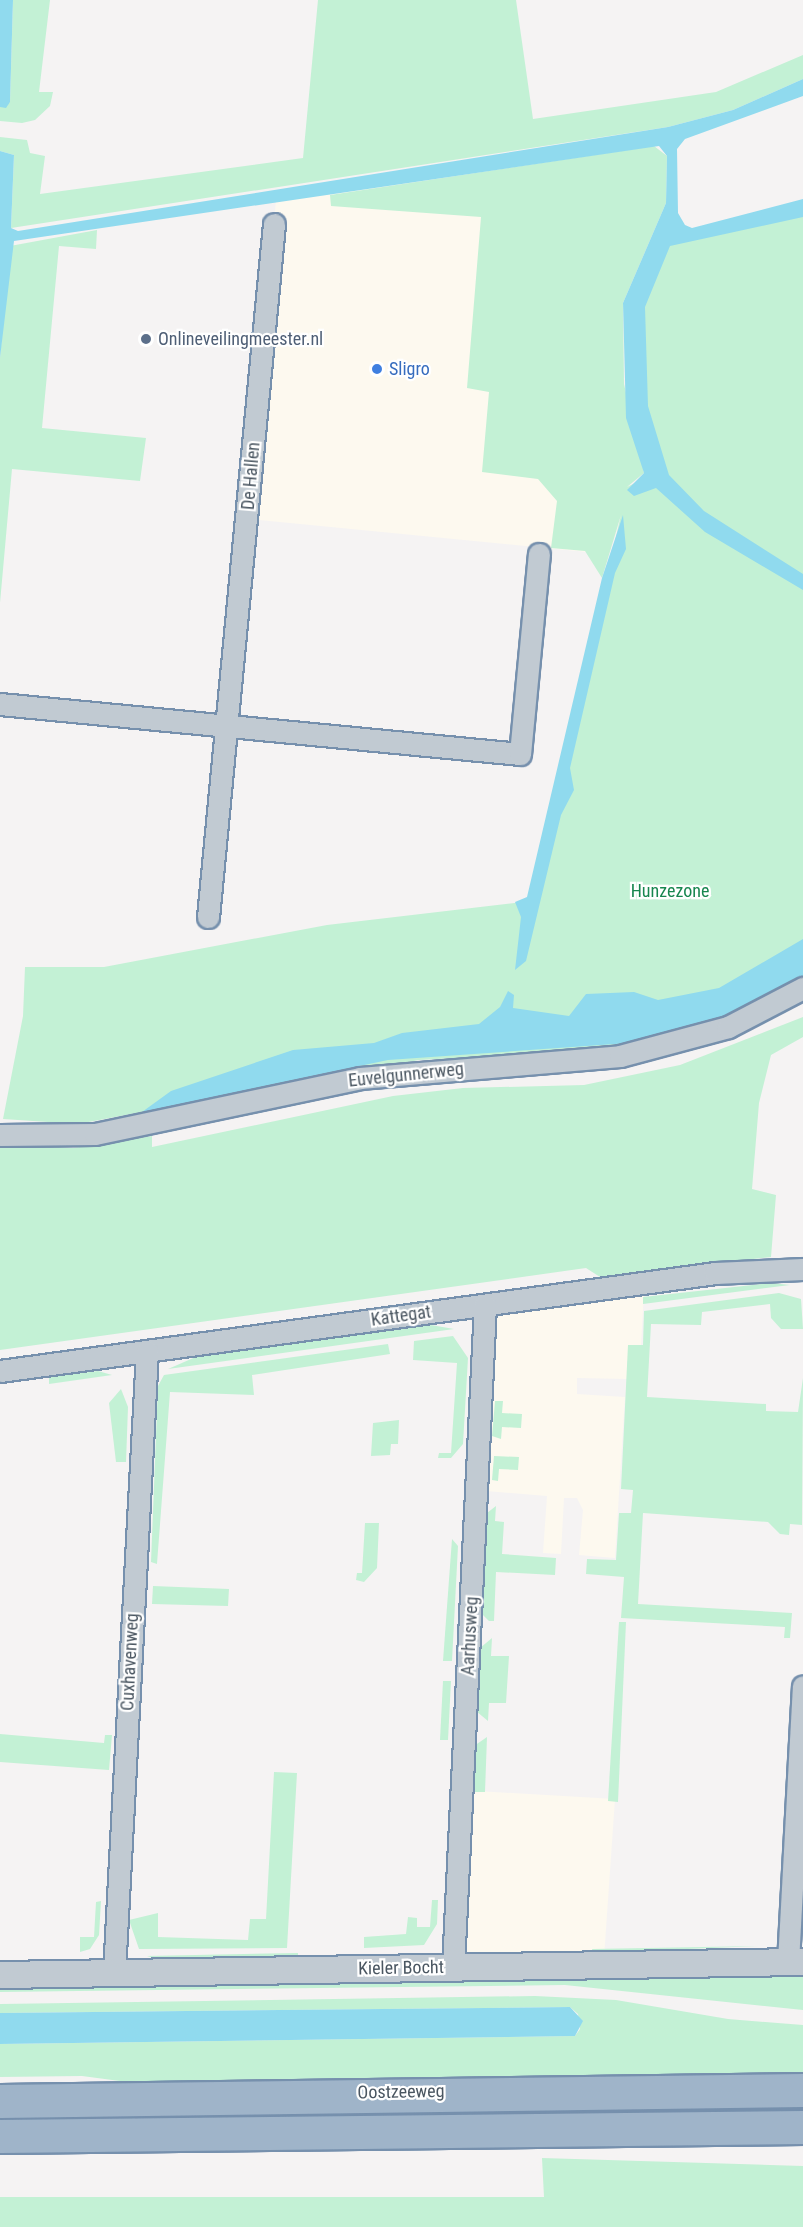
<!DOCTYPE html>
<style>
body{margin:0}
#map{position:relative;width:803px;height:2227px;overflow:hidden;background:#f5f3f3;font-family:"Roboto Condensed",sans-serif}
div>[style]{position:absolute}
.commercial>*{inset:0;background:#fdf9ef}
.green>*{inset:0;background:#c3f1d5}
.water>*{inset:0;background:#90daee}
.roads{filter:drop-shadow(2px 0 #7690ad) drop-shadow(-2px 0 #7690ad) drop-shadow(0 2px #7690ad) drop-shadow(0 -2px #7690ad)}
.minor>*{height:21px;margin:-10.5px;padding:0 10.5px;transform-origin:10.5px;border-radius:10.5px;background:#c1cad2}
.tertiary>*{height:26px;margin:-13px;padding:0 13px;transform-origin:13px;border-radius:13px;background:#c1cad2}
.trunk>*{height:33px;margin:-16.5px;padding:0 16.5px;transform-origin:16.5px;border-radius:16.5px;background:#9fb4c9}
.dots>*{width:16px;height:16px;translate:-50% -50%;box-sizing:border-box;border:3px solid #fff;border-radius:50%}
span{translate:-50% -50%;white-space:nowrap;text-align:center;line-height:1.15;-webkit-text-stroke:4.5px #fff;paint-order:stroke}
.service-label{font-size:18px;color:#4e5e75}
.left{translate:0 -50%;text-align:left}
.shop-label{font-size:18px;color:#366cbe}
.street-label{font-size:18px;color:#4a5661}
.park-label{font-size:18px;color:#17864f}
</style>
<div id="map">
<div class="commercial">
<div style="clip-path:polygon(646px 144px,587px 552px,248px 519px,276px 200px)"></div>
<div style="clip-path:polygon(644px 1293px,640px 1362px,627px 1361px,627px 1379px,577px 1378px,577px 1394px,625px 1397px,615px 1558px,579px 1555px,583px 1510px,577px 1498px,564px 1498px,561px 1554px,543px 1553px,547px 1496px,474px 1490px,477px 1309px)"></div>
<div style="clip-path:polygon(460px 1790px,615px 1799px,603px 1972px,451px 1974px)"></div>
</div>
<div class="green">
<div style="clip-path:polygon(13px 0,50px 0,39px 92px,53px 92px,50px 106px,35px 120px,22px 123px,0 121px,0 107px,10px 102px)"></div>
<div style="clip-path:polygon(318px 0,516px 0,533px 119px,716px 92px,803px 55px,803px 79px,733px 110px,668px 127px,11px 228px,14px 155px,0 151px,0 137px,27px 140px,30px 153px,45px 156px,40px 194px,303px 158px)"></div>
<div style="clip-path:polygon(654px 146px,667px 156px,666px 203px,623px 303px,624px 384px,644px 473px,627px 487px,649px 476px,636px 338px,654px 244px,803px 208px,803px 968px,616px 1049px,419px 1060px,78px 1124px,3px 1119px,23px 1016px,25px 967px,104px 967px,327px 925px,532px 901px,621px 515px,602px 578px,585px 551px,551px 548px,557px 501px,538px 479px,482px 472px,489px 392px,467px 388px,481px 217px,331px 206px,330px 195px)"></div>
<div style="clip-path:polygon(97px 230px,96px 249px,59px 246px,42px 428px,146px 438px,140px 481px,12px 469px,0 603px,0 358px,10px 246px)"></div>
<div style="clip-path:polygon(803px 1017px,803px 1037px,771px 1055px,759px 1103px,752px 1189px,776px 1195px,771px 1257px,600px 1277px,586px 1268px,0 1350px,0 1143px,73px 1148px,152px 1136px,152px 1147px,393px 1096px,463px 1088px,584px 1085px,680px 1065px)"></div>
<div style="clip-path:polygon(772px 1283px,790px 1285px,643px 1304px,643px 1297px)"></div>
<div style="clip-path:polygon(779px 1293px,801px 1299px,803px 1329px,781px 1329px,771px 1318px,770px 1304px,702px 1312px,701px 1325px,651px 1324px,647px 1397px,766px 1404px,766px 1411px,798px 1412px,803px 1378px,802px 1525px,790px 1524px,789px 1535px,780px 1534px,768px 1522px,643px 1513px,638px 1604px,792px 1613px,790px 1638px,784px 1638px,785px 1627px,621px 1618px,624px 1577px,586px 1574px,587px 1559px,616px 1560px,619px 1513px,631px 1513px,633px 1490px,621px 1489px,628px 1345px,643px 1345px,644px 1311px)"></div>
<div style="clip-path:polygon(431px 1325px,454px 1329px,168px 1369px,198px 1356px)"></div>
<div style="clip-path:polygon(453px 1336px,468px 1358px,463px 1444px,451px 1458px,438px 1458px,439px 1453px,451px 1453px,457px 1363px,413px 1360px,414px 1341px)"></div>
<div style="clip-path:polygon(388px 1344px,390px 1354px,252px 1375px,254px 1395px,170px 1392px,157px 1564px,151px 1562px,158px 1386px,164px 1375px)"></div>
<div style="clip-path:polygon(98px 1371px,112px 1375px,49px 1384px,49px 1377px)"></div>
<div style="clip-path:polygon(121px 1389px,128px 1407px,126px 1462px,116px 1462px,109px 1403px)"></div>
<div style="clip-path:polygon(495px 1401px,503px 1401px,502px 1413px,522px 1414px,521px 1428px,502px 1427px,501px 1439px,492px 1436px)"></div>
<div style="clip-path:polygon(399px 1420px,398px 1444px,391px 1444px,390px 1455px,371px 1456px,373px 1423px)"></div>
<div style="clip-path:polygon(494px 1456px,519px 1457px,518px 1470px,499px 1469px,498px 1481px,492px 1480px)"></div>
<div style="clip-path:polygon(496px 1506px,495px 1521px,504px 1522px,502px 1554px,556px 1558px,555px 1575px,496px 1572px,494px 1621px,489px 1621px,482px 1614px,487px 1513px)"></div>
<div style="clip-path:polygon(365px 1523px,379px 1523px,377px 1568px,364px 1582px,356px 1580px,357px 1573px,362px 1573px)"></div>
<div style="clip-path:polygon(452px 1539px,458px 1546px,452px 1661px,443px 1661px)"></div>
<div style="clip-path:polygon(153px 1586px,229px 1589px,228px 1606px,152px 1604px)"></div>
<div style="clip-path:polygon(619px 1622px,626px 1622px,618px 1802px,608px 1801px)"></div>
<div style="clip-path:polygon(492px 1638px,491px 1656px,509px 1656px,506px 1703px,489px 1703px,488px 1721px,476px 1711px,480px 1648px)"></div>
<div style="clip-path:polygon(443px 1681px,451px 1681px,448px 1740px,440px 1740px)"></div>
<div style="clip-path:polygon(0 1734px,104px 1743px,105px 1735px,112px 1735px,109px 1770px,0 1762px)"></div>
<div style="clip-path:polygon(487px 1737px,485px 1792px,472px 1792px,474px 1746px)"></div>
<div style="clip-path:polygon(274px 1772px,297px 1773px,287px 1948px,139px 1949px,129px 1920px,158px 1913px,158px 1937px,248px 1940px,250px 1919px,266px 1919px)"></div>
<div style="clip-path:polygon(432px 1900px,438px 1900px,437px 1924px,424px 1945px,364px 1948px,364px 1937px,406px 1934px,408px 1917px,417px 1918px,417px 1927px,430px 1927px)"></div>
<div style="clip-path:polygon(101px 1901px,99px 1935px,90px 1949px,80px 1952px,80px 1937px,94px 1937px,96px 1902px)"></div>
<div style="clip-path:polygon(759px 1946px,593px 1953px,592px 1949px)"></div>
<div style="clip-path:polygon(298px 1953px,298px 1960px,164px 1961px,147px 1956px)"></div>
<div style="clip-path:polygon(803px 1974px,803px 2010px,565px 1985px,0 1992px,0 1986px)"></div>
<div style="clip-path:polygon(535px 1996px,616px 2000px,728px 2019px,803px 2025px,803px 2075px,150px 2085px,82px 2076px,0 2077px,0 2044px,575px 2036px,580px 2029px,578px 2014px,570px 2007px,0 2013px,0 2004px)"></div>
<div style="clip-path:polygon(542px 2158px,803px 2166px,803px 2227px,0 2227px,0 2197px,544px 2197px)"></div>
</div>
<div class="water">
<div style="clip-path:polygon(0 0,13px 0,10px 102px,6px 108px,0 107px)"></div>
<div style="clip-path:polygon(803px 79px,803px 96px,685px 139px,677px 149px,678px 213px,685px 225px,692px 228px,803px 199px,803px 217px,670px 246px,645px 307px,648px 406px,669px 475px,704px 511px,803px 574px,803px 590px,705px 532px,656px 488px,634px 496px,627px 490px,644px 473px,626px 418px,623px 303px,666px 203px,667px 156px,659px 146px,14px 241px,0 358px,0 151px,14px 155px,11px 228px,18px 231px,668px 127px,733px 110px)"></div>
<div style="clip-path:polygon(623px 515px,626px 549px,615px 573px,570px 768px,574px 790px,561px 815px,526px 961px,515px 970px,521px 917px,515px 902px,527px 897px,602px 578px)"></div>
<div style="clip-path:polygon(803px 939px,803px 977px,734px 1016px,658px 1041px,388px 1060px,142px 1112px,171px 1091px,293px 1050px,374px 1043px,402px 1033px,479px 1024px,500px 1007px,508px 991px,514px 995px,513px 1008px,569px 1016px,586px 994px,634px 992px,658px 1000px,719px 988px)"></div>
<div style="clip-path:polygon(570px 2007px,583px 2021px,575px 2036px,0 2044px,0 2013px)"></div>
</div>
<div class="roads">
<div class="minor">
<div style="left:0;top:704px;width:522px;rotate:5.49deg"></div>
<div style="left:520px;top:754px;width:201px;rotate:-84.6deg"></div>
<div style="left:208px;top:917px;width:696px;rotate:-84.56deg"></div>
<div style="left:0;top:1135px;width:95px;rotate:-0.6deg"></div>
<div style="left:95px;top:1134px;width:271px;rotate:-11.9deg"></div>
<div style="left:360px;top:1078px;width:261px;rotate:-4.8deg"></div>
<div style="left:620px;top:1056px;width:112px;rotate:-15deg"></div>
<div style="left:728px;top:1027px;width:85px;rotate:-27.5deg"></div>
<div style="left:0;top:1371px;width:722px;rotate:-7.8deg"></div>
<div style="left:715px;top:1273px;width:88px;rotate:-2.6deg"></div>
<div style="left:788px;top:1962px;width:276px;rotate:-86.9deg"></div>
<div style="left:453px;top:1967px;width:663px;rotate:-87.23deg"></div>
<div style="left:114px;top:1973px;width:623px;rotate:-86.96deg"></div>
</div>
<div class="tertiary">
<div style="left:0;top:1975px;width:803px;rotate:-0.93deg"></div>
</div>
<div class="trunk">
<div style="left:0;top:2101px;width:803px;rotate:-0.78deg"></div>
<div style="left:0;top:2136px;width:803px;rotate:-0.64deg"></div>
</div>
</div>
<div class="dots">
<div style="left:146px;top:339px;background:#5c6f8a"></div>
<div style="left:377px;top:369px;background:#3f7fe0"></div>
</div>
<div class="service-label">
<span class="left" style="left:158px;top:339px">Onlineveilingmeester.nl</span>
</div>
<div class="shop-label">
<span class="left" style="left:389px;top:369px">Sligro</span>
</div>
<div class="street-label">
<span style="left:251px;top:476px;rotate:-85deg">De Hallen</span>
<span style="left:406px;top:1075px;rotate:-6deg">Euvelgunnerweg</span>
<span style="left:401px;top:1316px;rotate:-8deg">Kattegat</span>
<span style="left:470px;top:1636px;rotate:-87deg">Aarhusweg</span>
<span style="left:130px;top:1662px;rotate:-87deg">Cuxhavenweg</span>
<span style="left:401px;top:1968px;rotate:-1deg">Kieler Bocht</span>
<span style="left:401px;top:2092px;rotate:-1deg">Oostzeeweg</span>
</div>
<div class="park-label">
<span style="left:670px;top:891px">Hunzezone</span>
</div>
</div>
